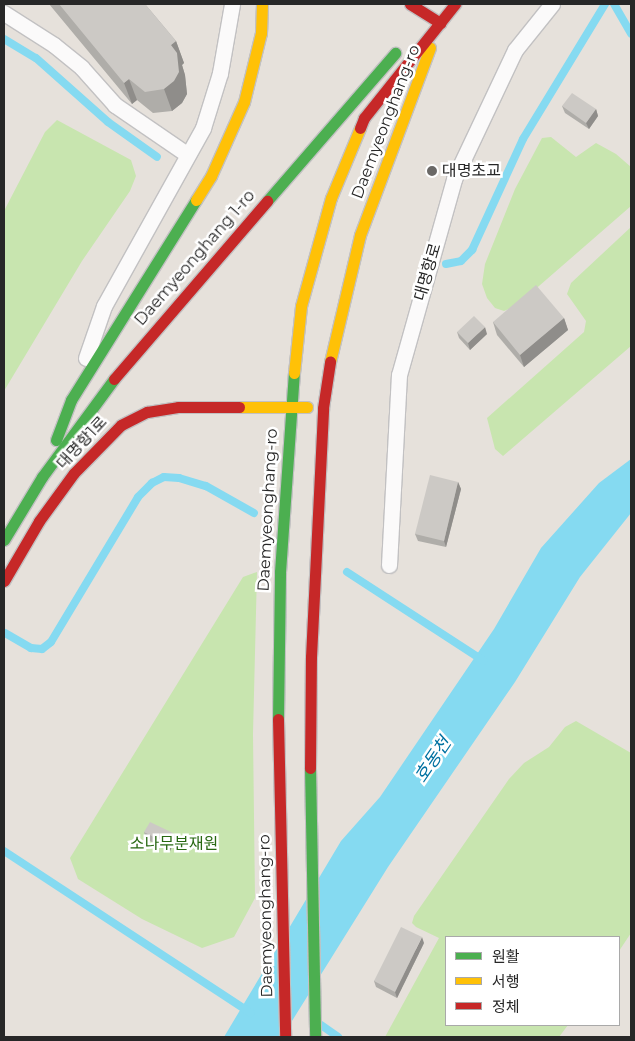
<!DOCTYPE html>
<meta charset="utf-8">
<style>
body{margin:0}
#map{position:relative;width:635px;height:1041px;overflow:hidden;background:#e6e1db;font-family:Montserrat,"Noto Sans KR",sans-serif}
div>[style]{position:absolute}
.green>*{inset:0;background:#c8e5af}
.water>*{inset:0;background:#85daf1}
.stream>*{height:8px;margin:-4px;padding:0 4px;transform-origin:4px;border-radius:4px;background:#85daf1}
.roads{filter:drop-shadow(1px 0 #c2c1c2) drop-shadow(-1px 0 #c2c1c2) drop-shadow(0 1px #c2c1c2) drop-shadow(0 -1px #c2c1c2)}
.lane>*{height:15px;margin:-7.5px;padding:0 7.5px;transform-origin:7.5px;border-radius:7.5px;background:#fbfafa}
.fast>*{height:11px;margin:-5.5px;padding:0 5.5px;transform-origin:5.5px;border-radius:5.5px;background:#4caf50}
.slow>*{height:11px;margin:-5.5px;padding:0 5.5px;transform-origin:5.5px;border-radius:5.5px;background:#ffc107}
.jam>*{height:11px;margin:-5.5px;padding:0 5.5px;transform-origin:5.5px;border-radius:5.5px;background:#c62828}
.wall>*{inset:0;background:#afada9}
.shaded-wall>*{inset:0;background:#8f8d8a}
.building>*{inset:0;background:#ccc9c5}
.dots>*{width:14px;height:14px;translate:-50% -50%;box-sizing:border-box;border:2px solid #fff;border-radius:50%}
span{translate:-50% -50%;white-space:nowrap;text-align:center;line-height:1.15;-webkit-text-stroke:5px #fff;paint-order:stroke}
.street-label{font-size:16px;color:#272727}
.poi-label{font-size:16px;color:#272727}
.left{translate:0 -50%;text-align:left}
.park-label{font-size:16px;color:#286812}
.water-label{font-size:18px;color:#0071a1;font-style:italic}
.frame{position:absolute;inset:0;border:5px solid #272727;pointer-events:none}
.legend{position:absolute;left:445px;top:936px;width:175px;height:90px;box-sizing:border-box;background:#fff;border:1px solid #a9a9a9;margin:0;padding:6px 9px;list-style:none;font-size:15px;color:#272727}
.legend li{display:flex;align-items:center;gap:10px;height:25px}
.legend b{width:25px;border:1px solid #a9a9a9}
</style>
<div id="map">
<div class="green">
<div style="clip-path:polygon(57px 120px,131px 160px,136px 176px,130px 191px,82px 261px,4px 391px,4px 211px,45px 132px)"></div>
<div style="clip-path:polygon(551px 137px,576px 157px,596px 143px,616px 154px,631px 167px,631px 206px,516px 306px,504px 311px,495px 308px,487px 298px,482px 284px,485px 264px,515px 189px,542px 138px)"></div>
<div style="clip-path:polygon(631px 227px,631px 346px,503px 456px,495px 449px,487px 418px,584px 332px,586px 321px,567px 294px,571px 283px)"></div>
<div style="clip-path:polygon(257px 572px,253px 734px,255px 898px,234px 937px,202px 948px,142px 919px,78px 879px,70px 858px,243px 577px)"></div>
<div style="clip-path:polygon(576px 721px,631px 753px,631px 933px,619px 951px,619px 937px,446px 937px,446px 1025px,568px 1025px,559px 1037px,385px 1037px,439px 938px,416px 927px,412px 923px,414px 916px,509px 779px,524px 763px,549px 747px,565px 727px)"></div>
</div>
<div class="water">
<div style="clip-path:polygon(631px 459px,631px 513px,580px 577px,515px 682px,388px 867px,282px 1037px,224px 1037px,341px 841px,380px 797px,494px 629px,541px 548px,599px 483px)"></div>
</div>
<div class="stream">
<div style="left:614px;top:4px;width:34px;rotate:60deg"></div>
<div style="left:4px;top:39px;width:37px;rotate:31deg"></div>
<div style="left:36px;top:58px;width:96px;rotate:41.6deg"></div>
<div style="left:108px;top:122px;width:60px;rotate:35.5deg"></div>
<div style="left:446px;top:264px;width:15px;rotate:-11deg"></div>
<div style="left:461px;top:261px;width:16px;rotate:-45deg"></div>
<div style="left:472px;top:250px;width:122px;rotate:-65.3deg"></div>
<div style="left:523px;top:139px;width:158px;rotate:-58.7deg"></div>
<div style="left:347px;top:572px;width:163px;rotate:33deg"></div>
<div style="left:5px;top:633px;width:30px;rotate:30deg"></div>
<div style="left:31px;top:648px;width:11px;rotate:5deg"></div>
<div style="left:42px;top:649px;width:11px;rotate:-38deg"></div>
<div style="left:51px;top:642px;width:169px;rotate:-59deg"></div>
<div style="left:138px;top:497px;width:20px;rotate:-45deg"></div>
<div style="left:152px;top:483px;width:13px;rotate:-27deg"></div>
<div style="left:164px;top:477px;width:15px;rotate:4deg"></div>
<div style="left:179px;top:478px;width:28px;rotate:17deg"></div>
<div style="left:206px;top:486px;width:55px;rotate:29.4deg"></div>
<div style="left:4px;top:851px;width:295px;rotate:33.3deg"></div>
<div style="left:321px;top:1025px;width:21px;rotate:35deg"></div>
</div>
<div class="roads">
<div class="lane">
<div style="left:4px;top:13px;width:59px;rotate:32.6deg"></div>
<div style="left:54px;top:45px;width:36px;rotate:39deg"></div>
<div style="left:82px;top:68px;width:50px;rotate:48.3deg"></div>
<div style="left:115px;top:105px;width:88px;rotate:34.4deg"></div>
<div style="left:86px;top:358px;width:55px;rotate:-70.9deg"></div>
<div style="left:104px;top:306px;width:204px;rotate:-60.9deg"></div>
<div style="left:203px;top:128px;width:58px;rotate:-72.8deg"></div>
<div style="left:220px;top:73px;width:70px;rotate:-80.1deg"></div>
<div style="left:389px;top:565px;width:190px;rotate:-87deg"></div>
<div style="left:399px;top:375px;width:204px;rotate:-74.3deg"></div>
<div style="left:454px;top:179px;width:143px;rotate:-64.7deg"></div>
<div style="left:515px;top:50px;width:59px;rotate:-51.2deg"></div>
</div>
<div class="fast">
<div style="left:267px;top:201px;width:196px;rotate:-49.1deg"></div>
<div style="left:56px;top:440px;width:43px;rotate:-69.4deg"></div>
<div style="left:71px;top:400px;width:236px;rotate:-58deg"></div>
<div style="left:4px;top:540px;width:74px;rotate:-58.9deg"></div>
<div style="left:42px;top:477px;width:122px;rotate:-53.7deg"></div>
<div style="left:278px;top:719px;width:147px;rotate:-89.2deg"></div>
<div style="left:280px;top:572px;width:199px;rotate:-86deg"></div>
<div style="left:310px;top:768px;width:269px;rotate:88.9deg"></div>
</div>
<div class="slow">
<div style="left:196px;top:200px;width:28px;rotate:-58deg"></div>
<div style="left:211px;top:176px;width:81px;rotate:-66deg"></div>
<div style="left:244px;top:102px;width:71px;rotate:-76.2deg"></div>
<div style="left:261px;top:33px;width:29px;rotate:-88deg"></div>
<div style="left:330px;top:362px;width:130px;rotate:-76.7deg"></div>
<div style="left:360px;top:235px;width:200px;rotate:-69.5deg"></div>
<div style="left:294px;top:373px;width:67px;rotate:-84deg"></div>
<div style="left:301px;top:306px;width:112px;rotate:-74.5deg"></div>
<div style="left:331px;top:198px;width:76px;rotate:-67.5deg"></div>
<div style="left:239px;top:407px;width:68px"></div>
</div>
<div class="jam">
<div style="left:410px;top:4px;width:36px;rotate:32deg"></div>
<div style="left:360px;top:128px;width:11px;rotate:-68deg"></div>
<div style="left:364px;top:118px;width:146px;rotate:-51.4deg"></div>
<div style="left:114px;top:379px;width:235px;rotate:-49.3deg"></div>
<div style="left:4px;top:581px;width:69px;rotate:-59.7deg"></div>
<div style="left:39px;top:521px;width:59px;rotate:-53.9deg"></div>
<div style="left:74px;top:473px;width:67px;rotate:-45.6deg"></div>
<div style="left:121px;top:425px;width:29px;rotate:-27deg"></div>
<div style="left:147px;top:412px;width:31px;rotate:-9deg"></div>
<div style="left:178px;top:407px;width:61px"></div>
<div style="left:278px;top:719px;width:318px;rotate:88.7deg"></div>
<div style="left:310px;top:768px;width:111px;rotate:-89.5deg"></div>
<div style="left:311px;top:657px;width:249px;rotate:-87.2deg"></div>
<div style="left:323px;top:408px;width:47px;rotate:-81.3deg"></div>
</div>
</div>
<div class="wall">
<div style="clip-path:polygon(49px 4px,145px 4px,176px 41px,184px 63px,182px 65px,185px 75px,187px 94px,182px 103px,172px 111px,153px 113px,137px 100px,132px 104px)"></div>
<div style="clip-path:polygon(562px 106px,596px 109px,598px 116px,589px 129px,565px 113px)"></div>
<div style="clip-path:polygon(564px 318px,568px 330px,524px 367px,497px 335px,493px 322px)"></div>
<div style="clip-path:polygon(457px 332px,487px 334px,470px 350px,459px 338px)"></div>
<div style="clip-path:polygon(458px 482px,461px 489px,446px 547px,418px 541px,415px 534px)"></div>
<div style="clip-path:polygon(144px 832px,175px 840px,170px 851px,146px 839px)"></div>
<div style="clip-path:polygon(424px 943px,397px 998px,376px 987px,374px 981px)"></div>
</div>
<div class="shaded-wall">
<div style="clip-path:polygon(176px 41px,184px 63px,182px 65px,185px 75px,187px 94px,182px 103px,172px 111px,164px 89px,171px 45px)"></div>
<div style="clip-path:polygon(129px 79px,137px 100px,132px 104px,124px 83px)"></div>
<div style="clip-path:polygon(596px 109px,598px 116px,589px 129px,586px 123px)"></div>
<div style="clip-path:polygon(564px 318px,568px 330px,524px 367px,520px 355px)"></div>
<div style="clip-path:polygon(485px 327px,487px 334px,470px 350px,468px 343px)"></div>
<div style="clip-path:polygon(458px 482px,461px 489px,446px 547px,444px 541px)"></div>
<div style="clip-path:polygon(173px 833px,175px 840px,170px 851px,167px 844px)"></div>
<div style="clip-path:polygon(422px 937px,424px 943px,397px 998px,395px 992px)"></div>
</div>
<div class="building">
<div style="clip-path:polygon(59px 4px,145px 4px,176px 41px,171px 45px,177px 53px,179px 72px,174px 81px,164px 89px,145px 92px,129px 79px,124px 83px)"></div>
<div style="clip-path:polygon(572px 93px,596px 109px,586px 123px,562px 106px)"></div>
<div style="clip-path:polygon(536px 285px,564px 318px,520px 355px,493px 322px)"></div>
<div style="clip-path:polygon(474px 316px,485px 327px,468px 343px,457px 332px)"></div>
<div style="clip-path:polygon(430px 475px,458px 482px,444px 541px,415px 534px)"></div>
<div style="clip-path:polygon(150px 822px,173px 833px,167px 844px,144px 832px)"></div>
<div style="clip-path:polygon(401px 927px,422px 937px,395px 992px,374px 981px)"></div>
</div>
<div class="dots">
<div style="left:432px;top:171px;background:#6a6866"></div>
</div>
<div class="street-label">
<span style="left:386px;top:122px;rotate:-69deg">Daemyeonghang-ro</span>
<span style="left:195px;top:258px;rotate:-49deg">Daemyeonghang 1-ro</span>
<span style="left:428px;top:272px;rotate:-74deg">대명항로</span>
<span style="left:82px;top:443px;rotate:-47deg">대명항1로</span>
<span style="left:268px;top:510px;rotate:-87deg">Daemyeonghang-ro</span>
<span style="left:266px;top:916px;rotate:-91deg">Daemyeonghang-ro</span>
</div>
<div class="poi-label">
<span class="left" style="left:442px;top:171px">대명초교</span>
</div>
<div class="park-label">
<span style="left:174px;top:844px">소나무분재원</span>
</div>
<div class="water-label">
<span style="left:433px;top:760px;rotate:-56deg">호동천</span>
</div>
<div class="frame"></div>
<ul class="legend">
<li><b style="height:6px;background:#4caf50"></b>원활</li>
<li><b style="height:6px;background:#ffc107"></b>서행</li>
<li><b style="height:6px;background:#c62828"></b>정체</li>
</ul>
</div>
